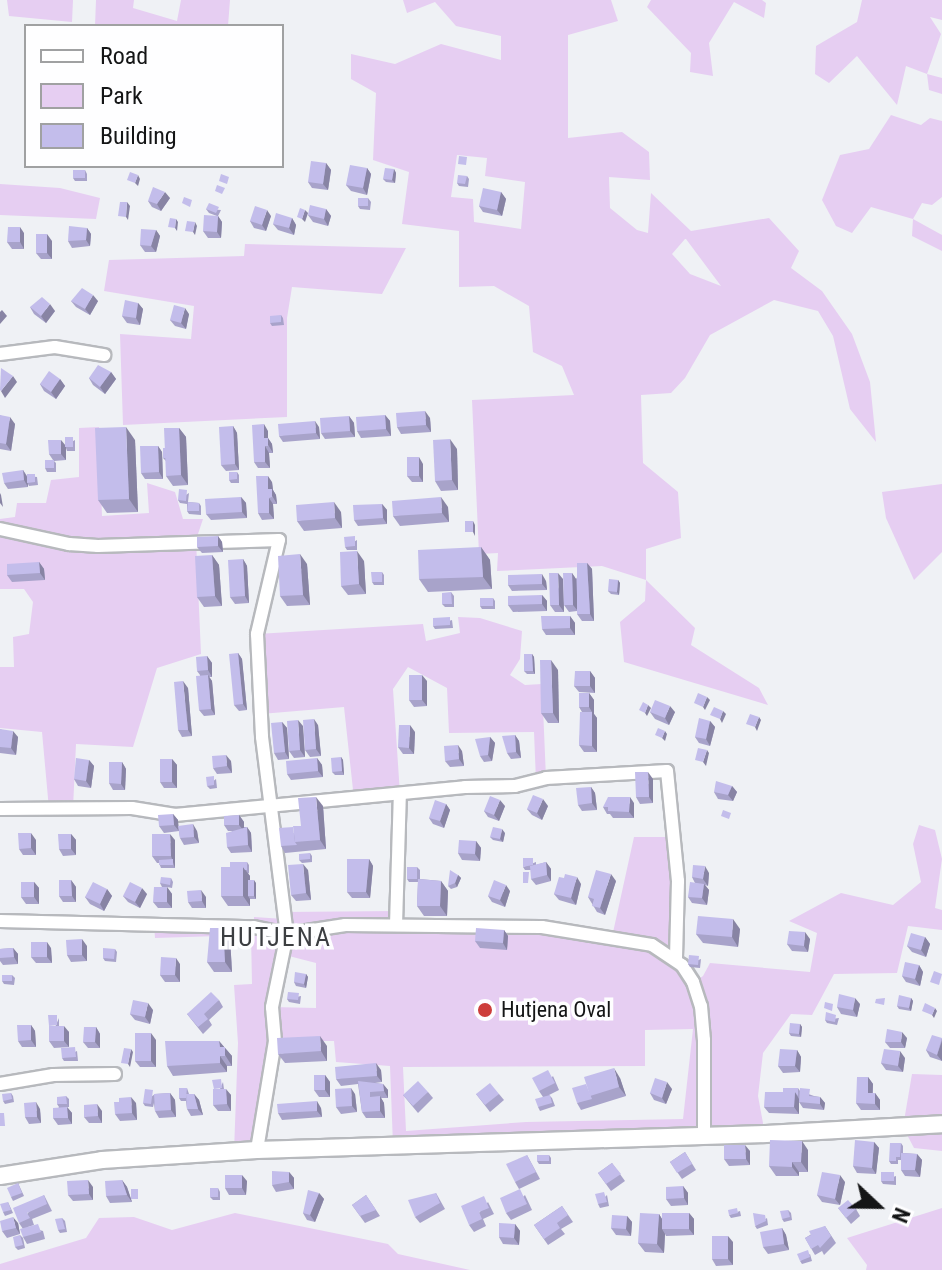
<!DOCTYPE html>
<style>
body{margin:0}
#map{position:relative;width:942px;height:1270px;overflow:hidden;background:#eff1f5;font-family:"Roboto Condensed",sans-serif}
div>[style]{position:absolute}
.green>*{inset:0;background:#e6cef2}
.roads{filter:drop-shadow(2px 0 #b7b9bd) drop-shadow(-2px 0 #b7b9bd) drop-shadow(0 2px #b7b9bd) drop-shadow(0 -2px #b7b9bd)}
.minor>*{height:12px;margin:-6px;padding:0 6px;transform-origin:6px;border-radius:6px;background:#fff}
.secondary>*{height:16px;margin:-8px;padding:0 8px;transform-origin:8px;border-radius:8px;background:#fff}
.wall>*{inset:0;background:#a8a3ca}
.shaded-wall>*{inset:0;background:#8884a4}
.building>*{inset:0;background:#c3bdeb}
.dots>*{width:22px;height:22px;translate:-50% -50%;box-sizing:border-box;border:4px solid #fefeff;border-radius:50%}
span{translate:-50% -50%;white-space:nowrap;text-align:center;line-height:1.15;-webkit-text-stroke:7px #fefeff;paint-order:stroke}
.poi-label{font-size:22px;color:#141516}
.left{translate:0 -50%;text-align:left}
.quarter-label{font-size:26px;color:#3c3e41;letter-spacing:2px}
.legend{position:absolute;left:24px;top:24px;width:260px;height:144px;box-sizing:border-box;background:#fefeff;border:2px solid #a0a1a2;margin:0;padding:10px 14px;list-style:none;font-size:24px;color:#141516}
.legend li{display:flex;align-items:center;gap:16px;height:40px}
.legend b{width:40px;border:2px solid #a0a1a2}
.north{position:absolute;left:838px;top:1166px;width:80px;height:80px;-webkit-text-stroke:6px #fefeff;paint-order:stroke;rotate:112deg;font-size:22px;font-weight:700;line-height:32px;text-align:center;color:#141516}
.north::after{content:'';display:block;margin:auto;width:28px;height:36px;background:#141516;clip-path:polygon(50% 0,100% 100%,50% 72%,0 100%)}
</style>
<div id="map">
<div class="green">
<div style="clip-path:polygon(7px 0,73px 0,72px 22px,9px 16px)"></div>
<div style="clip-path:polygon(96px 0,134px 0,133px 8px,177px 21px,181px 0,230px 0,228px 26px,95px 26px)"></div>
<div style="clip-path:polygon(evenodd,403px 0,611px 0,618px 21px,568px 35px,568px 138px,622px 132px,649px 152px,650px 180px,609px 177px,610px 208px,637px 230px,648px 233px,651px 193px,691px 231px,769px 218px,799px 251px,791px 268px,822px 291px,852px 334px,870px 382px,876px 442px,850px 409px,833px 336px,818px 311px,774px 300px,710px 335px,685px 378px,671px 393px,641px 395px,643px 463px,678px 492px,681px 538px,646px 549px,646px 580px,695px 628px,691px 645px,759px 688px,768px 705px,624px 662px,620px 622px,645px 601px,646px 580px,602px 566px,497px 571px,498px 553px,479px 554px,472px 400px,574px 395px,562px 366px,533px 352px,529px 306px,494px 286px,459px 287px,459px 231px,402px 224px,409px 172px,373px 160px,376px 93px,351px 79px,351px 54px,395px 64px,441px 44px,501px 60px,501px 36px,456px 26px,435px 2px,407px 13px,403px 0,457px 155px,487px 158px,485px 176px,525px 182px,521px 229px,474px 222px,473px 199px,451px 197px,457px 155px,403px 0,685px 239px,686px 239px,721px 286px,690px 274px,672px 254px,685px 239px)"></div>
<div style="clip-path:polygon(651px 0,762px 0,766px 3px,764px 18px,734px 2px,709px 43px,713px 76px,690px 72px,691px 53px,647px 7px)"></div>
<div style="clip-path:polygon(862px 0,942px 0,942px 20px,930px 17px,941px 34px,927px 74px,942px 78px,942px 94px,929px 90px,927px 74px,906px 66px,897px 105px,857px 56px,829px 83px,815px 74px,816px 46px,857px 22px)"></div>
<div style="clip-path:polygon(891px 115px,921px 125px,930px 118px,942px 121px,942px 197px,932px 205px,922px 203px,913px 219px,942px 235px,942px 251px,912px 236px,913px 219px,871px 207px,852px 233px,836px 226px,822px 200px,840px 155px,869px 149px)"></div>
<div style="clip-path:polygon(0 184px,60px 188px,100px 198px,96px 219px,0 215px)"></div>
<div style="clip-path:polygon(245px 244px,406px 248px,382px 294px,292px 287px,287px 318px,287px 417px,123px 425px,120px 334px,191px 339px,194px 306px,104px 291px,109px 260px,244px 256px)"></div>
<div style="clip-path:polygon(99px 427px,102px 516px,149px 513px,147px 483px,175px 492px,183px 519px,203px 519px,196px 540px,201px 654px,157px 668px,133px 747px,76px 744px,73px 808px,49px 809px,42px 732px,0 728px,0 667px,14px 667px,13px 637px,29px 634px,33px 602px,24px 589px,0 589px,0 519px,15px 517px,17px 503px,46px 503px,51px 480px,79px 477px,79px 428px)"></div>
<div style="clip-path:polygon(942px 484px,942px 552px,914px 580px,886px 518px,882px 492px)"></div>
<div style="clip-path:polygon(458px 617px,480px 618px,522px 631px,520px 659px,510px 675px,525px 685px,542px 684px,546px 778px,536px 781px,534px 732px,449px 733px,447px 688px,408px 667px,393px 689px,400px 794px,354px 799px,344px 707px,261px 714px,257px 634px,423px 624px,426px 641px,460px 633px)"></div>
<div style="clip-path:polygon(evenodd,919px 825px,935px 830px,942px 859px,935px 908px,942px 910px,942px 930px,908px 926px,897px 973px,834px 974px,812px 1015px,791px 1014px,763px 1053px,758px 1096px,765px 1134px,393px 1145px,390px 1066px,336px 1062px,334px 1041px,276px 1041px,257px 1150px,234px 1151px,238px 1043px,234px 985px,252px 984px,251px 935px,155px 938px,154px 924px,254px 926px,254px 917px,284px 919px,284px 912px,397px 911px,396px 925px,612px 937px,634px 837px,674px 837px,676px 958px,694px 982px,703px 976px,710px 963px,810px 972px,817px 933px,789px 921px,841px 893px,893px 905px,921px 882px,913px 844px,919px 825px,285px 955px,316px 963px,316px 1008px,272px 1007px,285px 955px,919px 825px,693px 1029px,683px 1119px,526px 1122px,406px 1131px,403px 1067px,645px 1066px,645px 1030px,693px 1029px)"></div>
<div style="clip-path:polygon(912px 1074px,942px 1075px,942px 1151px,914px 1148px,903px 1127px)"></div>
<div style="clip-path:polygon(942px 1208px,942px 1270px,866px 1270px,867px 1265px,847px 1238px)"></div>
<div style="clip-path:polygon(235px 1213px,388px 1244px,398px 1254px,470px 1270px,0 1270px,0 1264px,86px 1238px,99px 1218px,134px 1217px,172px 1230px)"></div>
</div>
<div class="roads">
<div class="minor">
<div style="left:0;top:354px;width:55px;rotate:-7.3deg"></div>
<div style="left:55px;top:347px;width:50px;rotate:9.3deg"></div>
<div style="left:0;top:529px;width:71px;rotate:12.3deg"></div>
<div style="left:69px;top:544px;width:29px;rotate:4deg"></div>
<div style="left:98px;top:546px;width:181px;rotate:-1.9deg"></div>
<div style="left:279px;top:540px;width:97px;rotate:103.2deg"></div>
<div style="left:257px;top:634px;width:103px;rotate:87.2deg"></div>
<div style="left:262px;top:737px;width:199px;rotate:82.8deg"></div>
<div style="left:287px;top:934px;width:75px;rotate:101.6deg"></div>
<div style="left:272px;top:1007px;width:34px;rotate:85deg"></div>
<div style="left:275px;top:1041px;width:110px;rotate:99.4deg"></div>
<div style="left:0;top:809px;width:132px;rotate:-0.4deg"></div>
<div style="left:132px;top:808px;width:44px;rotate:9.2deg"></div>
<div style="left:175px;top:815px;width:291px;rotate:-5.5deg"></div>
<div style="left:465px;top:787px;width:50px;rotate:-1.1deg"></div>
<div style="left:515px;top:786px;width:32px;rotate:-14deg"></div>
<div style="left:546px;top:778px;width:121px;rotate:-3.3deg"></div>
<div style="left:667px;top:771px;width:111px;rotate:84.3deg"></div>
<div style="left:678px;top:881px;width:77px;rotate:91.5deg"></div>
<div style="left:0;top:921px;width:254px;rotate:1.4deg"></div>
<div style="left:254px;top:927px;width:34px;rotate:12deg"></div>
<div style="left:287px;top:934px;width:59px;rotate:-8.8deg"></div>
<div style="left:345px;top:925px;width:197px;rotate:0.6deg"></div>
<div style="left:542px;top:927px;width:111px;rotate:9.3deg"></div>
<div style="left:652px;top:945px;width:36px;rotate:34deg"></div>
<div style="left:682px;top:965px;width:20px;rotate:57deg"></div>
<div style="left:693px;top:982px;width:25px;rotate:72deg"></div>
<div style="left:701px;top:1006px;width:34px;rotate:85deg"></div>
<div style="left:704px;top:1040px;width:94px;rotate:90deg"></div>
<div style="left:396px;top:925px;width:131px;rotate:-88.3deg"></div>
<div style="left:0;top:1084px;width:54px;rotate:-9.6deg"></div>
<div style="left:53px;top:1075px;width:62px;rotate:-0.9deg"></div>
</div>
<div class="secondary">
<div style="left:0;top:1176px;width:103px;rotate:-8.9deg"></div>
<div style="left:102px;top:1160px;width:155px;rotate:-3.7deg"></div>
<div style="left:257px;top:1150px;width:508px;rotate:-1.8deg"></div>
<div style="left:765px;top:1134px;width:177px;rotate:-3.2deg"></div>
</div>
</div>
<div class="wall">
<div style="clip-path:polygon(326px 163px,331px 170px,328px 190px,312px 188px,308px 182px)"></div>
<div style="clip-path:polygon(367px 168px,371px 174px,367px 195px,351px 191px,346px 185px)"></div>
<div style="clip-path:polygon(394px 169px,396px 173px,395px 183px,386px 182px,383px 179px)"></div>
<div style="clip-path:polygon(85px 170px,87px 174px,87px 181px,75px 181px,73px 178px)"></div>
<div style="clip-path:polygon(467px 176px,469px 179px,468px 187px,459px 186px,457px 183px)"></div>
<div style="clip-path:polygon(501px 192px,506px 199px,502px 216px,483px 212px,479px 206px)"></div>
<div style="clip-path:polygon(170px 198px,161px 211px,152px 207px,148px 201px)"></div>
<div style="clip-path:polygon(368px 198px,371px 202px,370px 210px,360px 209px,358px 206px)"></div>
<div style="clip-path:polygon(206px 209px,221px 210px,218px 216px,222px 222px,221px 238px,208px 238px,203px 231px,217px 216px,209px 213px)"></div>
<div style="clip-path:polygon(326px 209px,331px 216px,328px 226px,313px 222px,308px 215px)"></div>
<div style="clip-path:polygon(271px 216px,266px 231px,254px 228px,250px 221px)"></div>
<div style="clip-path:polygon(292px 218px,296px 225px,294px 235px,278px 230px,273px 224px)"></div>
<div style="clip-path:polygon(87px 228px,91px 234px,90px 246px,72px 248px,68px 241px)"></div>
<div style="clip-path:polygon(156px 230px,160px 236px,156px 252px,145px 252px,140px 245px)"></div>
<div style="clip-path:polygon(24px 233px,24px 249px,12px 249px,7px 242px)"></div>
<div style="clip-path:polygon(52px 241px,52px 259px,41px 259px,36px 253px)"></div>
<div style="clip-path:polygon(71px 301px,98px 301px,90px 315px,76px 307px)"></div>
<div style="clip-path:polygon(138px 303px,143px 309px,140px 325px,127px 323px,122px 316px)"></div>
<div style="clip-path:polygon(30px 307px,55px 311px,46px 323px,34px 314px)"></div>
<div style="clip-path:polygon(189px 314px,186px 329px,175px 326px,170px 320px)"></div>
<div style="clip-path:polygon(281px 315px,283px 318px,284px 325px,272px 326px,270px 323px)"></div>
<div style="clip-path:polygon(111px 372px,116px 379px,105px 394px,93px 385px,89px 378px)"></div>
<div style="clip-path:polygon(60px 379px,65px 386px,56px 399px,44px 391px,40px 384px)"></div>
<div style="clip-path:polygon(0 415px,15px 424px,11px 451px,0 449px)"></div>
<div style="clip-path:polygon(385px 415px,390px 421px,391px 436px,361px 438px,357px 431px)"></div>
<div style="clip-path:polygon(349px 416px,354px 423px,355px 437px,325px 439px,321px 433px)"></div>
<div style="clip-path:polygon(430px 418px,431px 432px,401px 434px,397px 427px)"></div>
<div style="clip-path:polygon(233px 426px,237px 433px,239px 470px,226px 471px,221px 465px)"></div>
<div style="clip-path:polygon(319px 427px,320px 439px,283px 442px,279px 436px)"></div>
<div style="clip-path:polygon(179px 428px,186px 437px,188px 485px,173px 486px,166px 476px,166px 461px,163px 458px,165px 448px)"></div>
<div style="clip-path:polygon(268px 431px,268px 438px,272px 444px,273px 453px,269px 453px,270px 468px,258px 468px,254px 462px)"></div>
<div style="clip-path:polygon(75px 440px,75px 451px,67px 451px,66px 448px,66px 460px,54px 461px,56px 463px,56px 472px,47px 472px,45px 468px,53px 460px,49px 454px)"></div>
<div style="clip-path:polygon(135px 440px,138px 512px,107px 513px,98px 500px)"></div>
<div style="clip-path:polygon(158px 446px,162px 452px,163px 479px,145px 479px,141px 473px)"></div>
<div style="clip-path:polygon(457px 449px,458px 490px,441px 491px,435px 481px)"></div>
<div style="clip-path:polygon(423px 464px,423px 482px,412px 482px,407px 476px)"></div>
<div style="clip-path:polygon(23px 470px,27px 476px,37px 477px,38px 485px,29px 486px,28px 484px,28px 487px,8px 489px,4px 483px)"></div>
<div style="clip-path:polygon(237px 472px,239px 475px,239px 483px,231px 483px,229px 480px)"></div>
<div style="clip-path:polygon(272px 482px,273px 490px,276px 495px,277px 504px,273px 504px,274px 519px,262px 520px,258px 513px)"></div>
<div style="clip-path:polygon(189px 493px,188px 502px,199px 503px,201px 506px,201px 515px,189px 514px,187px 511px,187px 504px,180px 503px,178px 500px)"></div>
<div style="clip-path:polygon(241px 497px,246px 503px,247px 518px,211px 520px,206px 514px)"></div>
<div style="clip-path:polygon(382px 504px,387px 510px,387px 524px,358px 526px,354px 520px)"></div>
<div style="clip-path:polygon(448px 507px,449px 522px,400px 526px,393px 516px)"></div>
<div style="clip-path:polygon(341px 512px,342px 528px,304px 531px,297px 521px)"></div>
<div style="clip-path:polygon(218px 536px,222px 542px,223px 552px,202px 553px,197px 547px)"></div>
<div style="clip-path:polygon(357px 540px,357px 550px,347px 550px,345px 547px)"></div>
<div style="clip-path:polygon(481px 547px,490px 560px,492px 589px,428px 592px,419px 579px)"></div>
<div style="clip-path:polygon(212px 555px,219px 565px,222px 606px,204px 607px,197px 597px)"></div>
<div style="clip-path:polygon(243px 559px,247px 566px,249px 603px,235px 604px,230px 597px)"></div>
<div style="clip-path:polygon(364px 561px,366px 594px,348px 595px,341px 586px)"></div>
<div style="clip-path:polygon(39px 562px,44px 569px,45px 580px,12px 582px,7px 575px)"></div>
<div style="clip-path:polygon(587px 563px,592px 569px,594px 621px,582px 621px,577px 614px,577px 611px,569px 612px,564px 605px,572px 573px,576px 579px)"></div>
<div style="clip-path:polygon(307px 564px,310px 605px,287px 606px,280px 596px)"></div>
<div style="clip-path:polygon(382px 572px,384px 575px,384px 585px,374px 585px,372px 582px)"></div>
<div style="clip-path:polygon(563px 579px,564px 612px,555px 612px,550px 605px)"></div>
<div style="clip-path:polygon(618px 580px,620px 583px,619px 595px,611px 594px,608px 591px)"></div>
<div style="clip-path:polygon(546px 581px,547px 590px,512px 591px,508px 585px)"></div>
<div style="clip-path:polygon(451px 592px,454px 596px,454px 607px,445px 607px,442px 604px)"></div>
<div style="clip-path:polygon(542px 595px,547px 601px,547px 611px,513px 612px,508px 605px)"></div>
<div style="clip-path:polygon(493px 598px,495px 601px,495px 609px,482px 609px,480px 606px)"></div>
<div style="clip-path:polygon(570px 616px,575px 623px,575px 635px,546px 635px,542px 629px)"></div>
<div style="clip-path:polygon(452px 620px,453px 628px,435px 629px,433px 626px)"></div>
<div style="clip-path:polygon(238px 653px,242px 659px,247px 710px,239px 711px,234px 705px)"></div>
<div style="clip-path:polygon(532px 654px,534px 657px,535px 674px,527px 674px,524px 671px)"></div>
<div style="clip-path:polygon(207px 656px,212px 663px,212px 677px,209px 677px,212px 681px,215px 715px,204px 716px,199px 710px,200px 675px,197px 671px)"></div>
<div style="clip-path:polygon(558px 670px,559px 723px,548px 723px,541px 713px)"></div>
<div style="clip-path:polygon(590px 671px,595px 678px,595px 693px,579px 692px,574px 686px)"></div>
<div style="clip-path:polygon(427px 681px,427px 706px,414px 707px,409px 700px)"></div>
<div style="clip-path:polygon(188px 688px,192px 736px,182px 737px,178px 730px)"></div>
<div style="clip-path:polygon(589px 693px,594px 700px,594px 714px,597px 718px,597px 752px,584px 752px,579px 745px,582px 712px,579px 707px)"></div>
<div style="clip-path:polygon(650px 712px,675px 712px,669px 725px,655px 719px)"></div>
<div style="clip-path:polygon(710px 721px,715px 727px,710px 746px,699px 743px,695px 737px)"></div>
<div style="clip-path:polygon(282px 722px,287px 728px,289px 759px,278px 760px,274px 753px)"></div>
<div style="clip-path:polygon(318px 725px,321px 756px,310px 757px,305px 750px)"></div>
<div style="clip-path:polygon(303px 726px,305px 757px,294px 758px,289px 751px)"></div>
<div style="clip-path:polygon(0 729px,18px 737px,16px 755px,0 753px)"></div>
<div style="clip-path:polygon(415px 732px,414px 754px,403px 754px,398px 747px)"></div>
<div style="clip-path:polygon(515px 735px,519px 741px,521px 758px,511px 759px,507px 753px)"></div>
<div style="clip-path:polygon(490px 737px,495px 743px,492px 761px,484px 762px,480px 756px)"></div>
<div style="clip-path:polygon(462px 751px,464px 766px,450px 767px,445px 761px)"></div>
<div style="clip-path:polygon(341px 757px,343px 760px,344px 775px,335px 775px,332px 772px)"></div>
<div style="clip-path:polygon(317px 758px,322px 765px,323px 777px,291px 780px,287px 774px)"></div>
<div style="clip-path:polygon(172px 759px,177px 765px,177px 788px,164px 788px,160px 782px)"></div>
<div style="clip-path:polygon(89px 760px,94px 766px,91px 788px,78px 786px,74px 779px)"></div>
<div style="clip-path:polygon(231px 761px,232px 773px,217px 774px,213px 768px)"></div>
<div style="clip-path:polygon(122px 762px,126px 769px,125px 790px,113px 790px,109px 783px)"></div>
<div style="clip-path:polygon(216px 779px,217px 788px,210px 789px,207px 786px)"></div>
<div style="clip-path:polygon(653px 779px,653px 803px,640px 804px,636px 797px)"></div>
<div style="clip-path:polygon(732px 786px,737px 792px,733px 801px,718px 799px,714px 792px)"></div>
<div style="clip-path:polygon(591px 787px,595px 793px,597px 810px,582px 811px,578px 805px)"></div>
<div style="clip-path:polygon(634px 803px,634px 818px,613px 818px,610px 814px,607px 814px,603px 807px)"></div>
<div style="clip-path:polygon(446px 804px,450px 810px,444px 828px,433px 824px,429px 818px)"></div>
<div style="clip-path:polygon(323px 806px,326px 849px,285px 853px,281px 846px,301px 826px)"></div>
<div style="clip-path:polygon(505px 806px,499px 821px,488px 817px,484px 811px)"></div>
<div style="clip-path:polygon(548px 806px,542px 820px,532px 815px,527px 809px)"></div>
<div style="clip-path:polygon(173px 814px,178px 820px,178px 826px,197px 831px,199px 843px,184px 845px,180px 838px,179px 831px,164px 833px,159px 826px)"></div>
<div style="clip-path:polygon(239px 815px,244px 822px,244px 827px,247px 827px,251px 833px,252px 852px,231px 853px,227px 847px,232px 831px,228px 831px,224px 825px)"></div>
<div style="clip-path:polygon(505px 833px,503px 842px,493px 840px,490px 837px)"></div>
<div style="clip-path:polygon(71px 834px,76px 840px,76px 855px,63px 856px,59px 849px)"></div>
<div style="clip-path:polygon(36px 840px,36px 855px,23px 855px,19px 849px)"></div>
<div style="clip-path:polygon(175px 840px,175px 868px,161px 868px,159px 863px,157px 863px,152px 856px)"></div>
<div style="clip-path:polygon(476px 841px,481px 848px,480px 861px,462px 860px,458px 853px)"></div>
<div style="clip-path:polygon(310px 853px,312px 856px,312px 862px,302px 863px,299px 860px)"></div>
<div style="clip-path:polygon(369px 859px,373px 866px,370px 898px,352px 898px,347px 892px)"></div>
<div style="clip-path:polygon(247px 862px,249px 865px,249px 873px,248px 873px,250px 876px,250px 880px,256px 883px,256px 899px,250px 899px,250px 906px,228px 906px,221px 896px,230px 867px)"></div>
<div style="clip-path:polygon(536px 862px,536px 865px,546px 862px,551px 869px,551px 881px,536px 885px,531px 879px,531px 870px,525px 870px,523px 867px)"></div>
<div style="clip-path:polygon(417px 867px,420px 870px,420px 879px,441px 881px,448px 891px,447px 916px,424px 916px,417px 906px,418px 882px,409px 882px,407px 879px)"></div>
<div style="clip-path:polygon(308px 870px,311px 900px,296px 901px,291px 895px)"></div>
<div style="clip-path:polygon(709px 873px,708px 886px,705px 885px,709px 890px,707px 905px,692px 903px,688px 897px,695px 883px,692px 877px)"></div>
<div style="clip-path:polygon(458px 875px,461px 878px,457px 887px,451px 889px,448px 886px)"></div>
<div style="clip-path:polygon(171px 878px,173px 882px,172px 888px,167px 887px,172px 894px,172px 908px,158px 908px,153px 902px,167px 887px,162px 887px,160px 883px)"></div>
<div style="clip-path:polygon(564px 878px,581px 884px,576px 905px,559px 900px,554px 894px)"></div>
<div style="clip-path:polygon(71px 880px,76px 887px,76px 902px,63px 902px,59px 896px)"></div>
<div style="clip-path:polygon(616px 881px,605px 915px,597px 912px,588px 897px)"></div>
<div style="clip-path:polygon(34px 882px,39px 888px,39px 904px,26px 904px,21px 897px)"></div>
<div style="clip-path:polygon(107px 889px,112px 896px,104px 911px,90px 904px,85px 897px)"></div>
<div style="clip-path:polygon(510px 891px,505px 907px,492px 902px,488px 896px)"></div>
<div style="clip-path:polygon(147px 894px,140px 908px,128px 902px,123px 896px)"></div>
<div style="clip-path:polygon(206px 897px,206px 908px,192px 908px,188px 902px)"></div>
<div style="clip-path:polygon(223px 928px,230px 938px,232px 972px,214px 972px,207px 962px)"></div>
<div style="clip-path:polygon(740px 929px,738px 947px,703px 943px,696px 934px)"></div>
<div style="clip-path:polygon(504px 930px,508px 936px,507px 950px,480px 948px,475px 941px)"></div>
<div style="clip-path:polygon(925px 937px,930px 944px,926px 957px,912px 952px,907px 946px)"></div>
<div style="clip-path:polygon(810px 939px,808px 952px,792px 951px,787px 944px)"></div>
<div style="clip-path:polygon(87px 946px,87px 961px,71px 962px,67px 955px)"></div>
<div style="clip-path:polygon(13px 948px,18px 954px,18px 964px,3px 965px,0 961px,0 949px)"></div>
<div style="clip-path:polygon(51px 948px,52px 963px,36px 963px,31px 957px)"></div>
<div style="clip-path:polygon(115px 949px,117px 952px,116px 962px,105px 961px,103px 958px)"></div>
<div style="clip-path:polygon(701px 959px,700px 968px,690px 967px,688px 964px)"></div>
<div style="clip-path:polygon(180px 964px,180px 982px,165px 982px,160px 975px)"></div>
<div style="clip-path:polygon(919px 965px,923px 972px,920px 986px,906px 982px,902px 976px)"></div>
<div style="clip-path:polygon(306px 974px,308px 977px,306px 988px,296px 986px,294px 982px)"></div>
<div style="clip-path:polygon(12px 975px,15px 978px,14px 985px,4px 984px,2px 981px)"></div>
<div style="clip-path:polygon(301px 996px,300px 1004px,289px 1002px,287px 999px)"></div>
<div style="clip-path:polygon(911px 998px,913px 1001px,911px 1011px,899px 1009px,897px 1006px)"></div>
<div style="clip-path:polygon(219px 1000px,223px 1007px,209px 1020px,212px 1025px,203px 1034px,187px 1014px)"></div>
<div style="clip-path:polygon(860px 1004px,857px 1017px,841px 1014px,837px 1007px)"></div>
<div style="clip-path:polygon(153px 1010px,150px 1024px,135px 1020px,130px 1014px)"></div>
<div style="clip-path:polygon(59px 1018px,59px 1026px,69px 1032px,69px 1047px,54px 1048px,49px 1041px)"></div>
<div style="clip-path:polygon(839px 1018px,837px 1025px,827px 1023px,825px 1020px)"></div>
<div style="clip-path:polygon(800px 1024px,802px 1027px,801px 1037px,791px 1036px,789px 1033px)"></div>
<div style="clip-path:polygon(31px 1025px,35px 1031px,36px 1047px,22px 1047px,18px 1041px)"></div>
<div style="clip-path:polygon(96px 1027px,100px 1034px,100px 1048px,88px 1048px,83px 1042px)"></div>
<div style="clip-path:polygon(907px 1038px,905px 1048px,890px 1048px,885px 1042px)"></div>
<div style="clip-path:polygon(942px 1038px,942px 1061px,930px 1057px,926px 1050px)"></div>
<div style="clip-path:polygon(156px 1040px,156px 1067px,140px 1067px,135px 1061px)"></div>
<div style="clip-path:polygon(219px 1041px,232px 1056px,232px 1066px,227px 1066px,227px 1072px,173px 1076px,167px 1066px)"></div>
<div style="clip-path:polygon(327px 1046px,327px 1061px,285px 1063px,278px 1054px)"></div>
<div style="clip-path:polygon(797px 1050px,801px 1057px,800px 1072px,783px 1073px,778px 1066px)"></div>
<div style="clip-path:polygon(77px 1051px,78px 1061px,64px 1061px,62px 1058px)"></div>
<div style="clip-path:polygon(905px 1058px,903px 1072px,886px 1070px,881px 1063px)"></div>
<div style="clip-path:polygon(381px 1070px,382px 1082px,375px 1083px,383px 1084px,388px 1090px,388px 1098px,381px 1098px,384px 1103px,385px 1118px,366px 1118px,362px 1112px,358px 1084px,341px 1086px,336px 1079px)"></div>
<div style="clip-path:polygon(325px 1075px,330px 1082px,330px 1097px,319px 1097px,314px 1090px)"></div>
<div style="clip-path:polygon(553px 1076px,559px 1090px,549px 1095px,552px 1098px,555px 1106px,540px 1111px,538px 1107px,543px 1097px,539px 1091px)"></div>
<div style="clip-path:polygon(868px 1077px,873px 1084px,873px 1093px,875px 1093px,880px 1100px,880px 1110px,861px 1110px,856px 1103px)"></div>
<div style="clip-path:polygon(620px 1078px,626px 1096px,581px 1110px,577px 1103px)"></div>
<div style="clip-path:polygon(223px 1082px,224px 1089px,231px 1095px,231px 1111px,218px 1111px,213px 1105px)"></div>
<div style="clip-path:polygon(187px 1088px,189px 1094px,194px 1094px,199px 1100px,203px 1115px,191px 1116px,187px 1109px,186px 1101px,181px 1101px,179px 1098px)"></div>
<div style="clip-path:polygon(798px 1088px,800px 1091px,814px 1096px,820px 1097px,825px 1103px,824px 1110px,803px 1108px,799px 1102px,799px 1114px,769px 1113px,764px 1107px,783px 1092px)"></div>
<div style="clip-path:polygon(672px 1089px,666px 1104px,654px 1100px,650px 1093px)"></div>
<div style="clip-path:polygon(428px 1092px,433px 1098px,418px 1113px,403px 1095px)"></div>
<div style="clip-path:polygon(11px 1093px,13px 1096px,14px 1102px,5px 1104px,3px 1101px)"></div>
<div style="clip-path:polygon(170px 1093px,175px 1100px,176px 1117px,159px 1118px,155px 1111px,154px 1103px,153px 1107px,145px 1106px,143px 1103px,155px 1094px)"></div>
<div style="clip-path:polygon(355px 1094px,357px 1112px,341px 1114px,336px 1107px)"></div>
<div style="clip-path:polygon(476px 1094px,499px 1094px,504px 1100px,490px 1112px)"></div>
<div style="clip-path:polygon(66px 1096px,69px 1099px,69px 1107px,67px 1107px,72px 1113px,72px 1124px,58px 1125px,53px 1118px,59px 1107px,57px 1104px)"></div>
<div style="clip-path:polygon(136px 1103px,137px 1120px,120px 1121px,115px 1114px)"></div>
<div style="clip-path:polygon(321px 1108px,322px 1117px,282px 1120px,278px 1113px)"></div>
<div style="clip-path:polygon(40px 1109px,41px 1123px,29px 1124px,25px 1117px)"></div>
<div style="clip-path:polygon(102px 1111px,102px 1123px,89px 1123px,84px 1117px)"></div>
<div style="clip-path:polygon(874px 1142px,879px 1148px,876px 1174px,857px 1173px,853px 1166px)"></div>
<div style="clip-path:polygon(901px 1143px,903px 1146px,903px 1153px,917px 1154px,922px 1160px,920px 1177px,905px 1176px,901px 1170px,901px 1160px,898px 1160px,898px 1164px,891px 1164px,889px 1161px)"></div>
<div style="clip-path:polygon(808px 1150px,808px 1172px,799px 1172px,799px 1176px,776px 1176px,769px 1166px)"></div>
<div style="clip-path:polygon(750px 1151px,750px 1165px,729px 1166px,724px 1159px)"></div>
<div style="clip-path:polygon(685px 1152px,696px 1170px,682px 1179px,670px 1162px)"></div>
<div style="clip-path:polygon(527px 1155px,540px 1179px,519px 1189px,515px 1182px)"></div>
<div style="clip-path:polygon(549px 1155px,551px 1158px,551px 1164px,539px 1164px,537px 1161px)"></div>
<div style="clip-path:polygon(612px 1163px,625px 1181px,611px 1191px,598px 1173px)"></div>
<div style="clip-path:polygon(289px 1172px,294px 1178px,294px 1189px,276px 1192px,272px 1185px)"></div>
<div style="clip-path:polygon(896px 1176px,896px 1185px,883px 1184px,881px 1181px)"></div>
<div style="clip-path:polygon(122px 1180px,127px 1187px,132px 1202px,110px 1203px,106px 1196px)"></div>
<div style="clip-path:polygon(247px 1181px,246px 1195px,229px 1195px,225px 1188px)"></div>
<div style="clip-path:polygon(845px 1182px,840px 1205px,822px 1202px,817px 1195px)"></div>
<div style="clip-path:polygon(18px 1183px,24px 1196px,13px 1201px,11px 1197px)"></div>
<div style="clip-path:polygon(683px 1186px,688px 1193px,688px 1205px,671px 1206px,666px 1199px)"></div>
<div style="clip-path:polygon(93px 1187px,93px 1200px,73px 1201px,68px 1195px)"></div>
<div style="clip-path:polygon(218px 1188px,220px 1192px,220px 1200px,213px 1200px,210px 1197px)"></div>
<div style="clip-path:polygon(319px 1193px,324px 1199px,315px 1222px,307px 1220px,303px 1213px)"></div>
<div style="clip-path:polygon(436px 1193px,445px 1209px,420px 1223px,415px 1217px)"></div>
<div style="clip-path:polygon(44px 1195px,52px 1211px,32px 1219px,34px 1225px,28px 1227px,43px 1231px,45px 1239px,27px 1244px,23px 1237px,23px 1229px,19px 1223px)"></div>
<div style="clip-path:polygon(366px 1195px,380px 1216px,365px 1223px,352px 1205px)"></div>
<div style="clip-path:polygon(525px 1195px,532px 1210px,511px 1220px,506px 1213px)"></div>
<div style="clip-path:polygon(607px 1195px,609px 1206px,600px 1208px,598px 1204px)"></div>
<div style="clip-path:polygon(8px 1202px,13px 1213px,5px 1216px,3px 1212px)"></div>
<div style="clip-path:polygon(488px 1202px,494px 1214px,483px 1219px,486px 1226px,474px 1232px,469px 1225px)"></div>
<div style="clip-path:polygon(562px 1206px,573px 1222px,561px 1229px,565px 1234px,548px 1245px,534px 1225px)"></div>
<div style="clip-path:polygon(838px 1208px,856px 1209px,860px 1216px,851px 1224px)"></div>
<div style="clip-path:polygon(788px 1210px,791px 1213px,792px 1220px,784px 1222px,782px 1219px)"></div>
<div style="clip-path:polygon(740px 1211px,741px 1216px,731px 1218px,729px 1215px)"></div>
<div style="clip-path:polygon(689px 1213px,694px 1219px,694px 1235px,666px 1236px,665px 1234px,664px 1253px,645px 1252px,638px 1243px,659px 1214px,662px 1219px)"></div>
<div style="clip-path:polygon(627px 1216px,632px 1222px,631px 1236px,616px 1235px,611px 1228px)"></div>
<div style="clip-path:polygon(62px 1218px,65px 1221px,67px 1232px,60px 1233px,58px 1230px)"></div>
<div style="clip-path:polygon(767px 1218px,768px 1225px,757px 1229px,755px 1226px)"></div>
<div style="clip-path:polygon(18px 1223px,20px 1234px,7px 1238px,2px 1231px)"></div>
<div style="clip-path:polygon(515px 1224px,520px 1231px,519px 1245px,503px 1244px,499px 1237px)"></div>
<div style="clip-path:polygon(825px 1226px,836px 1243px,824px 1255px,822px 1251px,815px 1255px,805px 1238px)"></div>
<div style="clip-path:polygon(782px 1228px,786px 1235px,789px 1250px,768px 1254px,763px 1247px)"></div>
<div style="clip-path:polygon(20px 1235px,23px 1238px,25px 1248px,18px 1250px,15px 1247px)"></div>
<div style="clip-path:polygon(733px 1242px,733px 1265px,716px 1266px,712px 1259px)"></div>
<div style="clip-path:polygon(810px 1254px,812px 1261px,802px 1264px,800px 1261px)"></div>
</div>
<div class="shaded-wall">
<div style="clip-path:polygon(326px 163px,331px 170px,328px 190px,323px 184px)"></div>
<div style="clip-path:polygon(367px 168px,371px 174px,367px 195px,363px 188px)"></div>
<div style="clip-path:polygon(394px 169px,396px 173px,395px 183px,392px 180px)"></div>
<div style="clip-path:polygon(138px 175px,140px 179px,138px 186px,135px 183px)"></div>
<div style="clip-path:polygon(165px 192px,170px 198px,161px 211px,157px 204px)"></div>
<div style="clip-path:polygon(501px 192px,506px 199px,502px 216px,497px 210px)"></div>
<div style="clip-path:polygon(127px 202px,130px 206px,128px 220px,126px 217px)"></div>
<div style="clip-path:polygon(326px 209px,331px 216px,328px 226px,324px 219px)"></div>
<div style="clip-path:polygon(267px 210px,271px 216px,266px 231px,262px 225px)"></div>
<div style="clip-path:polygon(305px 210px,308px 213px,305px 222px,302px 219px)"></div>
<div style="clip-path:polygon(218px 216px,222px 222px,221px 238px,217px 232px)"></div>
<div style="clip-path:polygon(292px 218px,296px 225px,294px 235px,289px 228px)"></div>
<div style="clip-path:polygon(176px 219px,178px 222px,177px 231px,175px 228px)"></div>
<div style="clip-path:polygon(195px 222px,197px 226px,195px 235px,193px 232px)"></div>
<div style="clip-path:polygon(20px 227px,24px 233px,24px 249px,20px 242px)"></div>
<div style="clip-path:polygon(87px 228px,91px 234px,90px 246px,86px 240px)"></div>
<div style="clip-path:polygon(156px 230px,160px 236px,156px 252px,151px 246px)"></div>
<div style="clip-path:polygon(47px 234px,52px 241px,52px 259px,47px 253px)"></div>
<div style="clip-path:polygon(93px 295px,98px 301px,90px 315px,85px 309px)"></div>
<div style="clip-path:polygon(138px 303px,143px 309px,140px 325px,136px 318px)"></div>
<div style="clip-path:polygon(50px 304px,55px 311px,46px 323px,41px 316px)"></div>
<div style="clip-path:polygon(185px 308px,189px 314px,186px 329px,181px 323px)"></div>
<div style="clip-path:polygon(2px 310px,7px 316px,0 324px,0 312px)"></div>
<div style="clip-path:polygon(111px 372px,116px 379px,105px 394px,100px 387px)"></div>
<div style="clip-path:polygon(13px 376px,17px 382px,5px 398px,1px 391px)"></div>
<div style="clip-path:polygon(60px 379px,65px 386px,56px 399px,51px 392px)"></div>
<div style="clip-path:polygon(425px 411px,430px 418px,431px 432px,426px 425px)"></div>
<div style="clip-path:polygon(385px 415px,390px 421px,391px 436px,386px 429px)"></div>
<div style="clip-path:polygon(349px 416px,354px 423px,355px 437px,350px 431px)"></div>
<div style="clip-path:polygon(10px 417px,15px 424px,11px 451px,6px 444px)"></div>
<div style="clip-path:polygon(315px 421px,319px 427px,320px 439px,316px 433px)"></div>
<div style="clip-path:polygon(264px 424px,268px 431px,268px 438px,272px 444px,273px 453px,264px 438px)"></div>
<div style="clip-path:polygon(233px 426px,237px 433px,239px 470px,235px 464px)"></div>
<div style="clip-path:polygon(126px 427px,135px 440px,138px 512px,129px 499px)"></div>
<div style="clip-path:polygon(179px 428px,186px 437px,188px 485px,181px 475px)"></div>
<div style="clip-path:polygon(450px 439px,457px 449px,458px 490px,452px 480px)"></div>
<div style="clip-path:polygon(61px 440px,66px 446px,66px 460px,61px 454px)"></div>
<div style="clip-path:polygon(158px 446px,162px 452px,163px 479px,159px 472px)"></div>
<div style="clip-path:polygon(265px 446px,269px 453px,270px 468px,265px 462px)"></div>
<div style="clip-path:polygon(419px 457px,423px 464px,423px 482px,419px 476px)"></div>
<div style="clip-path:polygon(23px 470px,27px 477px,28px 487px,24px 480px)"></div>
<div style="clip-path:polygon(268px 476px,272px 482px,273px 490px,276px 495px,277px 504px,268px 489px)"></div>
<div style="clip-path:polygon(0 493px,1px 495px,3px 507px,0 503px)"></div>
<div style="clip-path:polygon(241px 497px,246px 503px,247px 518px,242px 512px)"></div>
<div style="clip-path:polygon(441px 497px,448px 507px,449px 522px,442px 513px)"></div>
<div style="clip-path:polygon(269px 498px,273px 504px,274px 519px,269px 513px)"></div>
<div style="clip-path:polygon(334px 502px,341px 512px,342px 528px,335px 518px)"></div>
<div style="clip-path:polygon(382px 504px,387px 510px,387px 524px,383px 518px)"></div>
<div style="clip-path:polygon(473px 521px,475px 525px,475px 536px,473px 532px)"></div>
<div style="clip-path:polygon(218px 536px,222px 542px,223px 552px,218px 546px)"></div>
<div style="clip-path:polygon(481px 547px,490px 560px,492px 589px,483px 577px)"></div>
<div style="clip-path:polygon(357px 551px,364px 561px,366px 594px,359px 584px)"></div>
<div style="clip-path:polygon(300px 554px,307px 564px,310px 605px,303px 595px)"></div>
<div style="clip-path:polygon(212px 555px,219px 565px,222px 606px,215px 596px)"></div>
<div style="clip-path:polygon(243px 559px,247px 566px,249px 603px,245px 596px)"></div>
<div style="clip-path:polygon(39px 562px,44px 569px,45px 580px,40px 573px)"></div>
<div style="clip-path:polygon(587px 563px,592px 569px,594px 621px,590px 614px)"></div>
<div style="clip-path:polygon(558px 573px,563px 579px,564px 612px,559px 605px)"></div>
<div style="clip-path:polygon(572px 573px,576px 579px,578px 611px,573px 605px)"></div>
<div style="clip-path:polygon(542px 574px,546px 581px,547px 590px,542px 584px)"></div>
<div style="clip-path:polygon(618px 580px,620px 583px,619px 595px,617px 592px)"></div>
<div style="clip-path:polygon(542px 595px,547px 601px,547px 611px,542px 604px)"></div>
<div style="clip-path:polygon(570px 616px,575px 623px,575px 635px,570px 628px)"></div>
<div style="clip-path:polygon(238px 653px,242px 659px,247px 710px,243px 704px)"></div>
<div style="clip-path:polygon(532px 654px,534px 657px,535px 674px,533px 671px)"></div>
<div style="clip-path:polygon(207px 656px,212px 663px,212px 677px,208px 670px)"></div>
<div style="clip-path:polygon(551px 660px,558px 670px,559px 723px,553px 713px)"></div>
<div style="clip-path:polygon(590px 671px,595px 678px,595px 693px,590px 686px)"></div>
<div style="clip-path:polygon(208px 675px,212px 681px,215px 715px,211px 709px)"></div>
<div style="clip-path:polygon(422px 675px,427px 681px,427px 706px,422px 700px)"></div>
<div style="clip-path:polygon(183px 681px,188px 688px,192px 736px,188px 730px)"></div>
<div style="clip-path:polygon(589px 693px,594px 700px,594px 714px,597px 718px,597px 752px,592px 746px,592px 712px,589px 707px)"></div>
<div style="clip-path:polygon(707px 697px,710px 700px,705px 710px,703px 707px)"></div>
<div style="clip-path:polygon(648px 705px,651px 708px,647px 716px,645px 713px)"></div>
<div style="clip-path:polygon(670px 706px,675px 712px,669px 725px,665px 718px)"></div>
<div style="clip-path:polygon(723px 711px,726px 714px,722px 723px,720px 719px)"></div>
<div style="clip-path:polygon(759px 717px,761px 720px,757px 731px,755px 727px)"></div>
<div style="clip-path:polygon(314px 719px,318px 725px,321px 756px,316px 749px)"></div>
<div style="clip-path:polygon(298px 720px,303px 726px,305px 757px,300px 750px)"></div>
<div style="clip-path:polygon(710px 721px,715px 727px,710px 746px,706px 739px)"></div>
<div style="clip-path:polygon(282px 722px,287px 728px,289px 759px,285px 752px)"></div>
<div style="clip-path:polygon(410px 725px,415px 732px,414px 754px,409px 748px)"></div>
<div style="clip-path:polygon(13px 731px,18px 737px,16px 755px,11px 748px)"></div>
<div style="clip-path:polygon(665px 731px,667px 734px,665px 741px,662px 738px)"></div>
<div style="clip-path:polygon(515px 735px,519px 741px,521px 758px,516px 752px)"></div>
<div style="clip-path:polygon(490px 737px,495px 743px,492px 761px,488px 755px)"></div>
<div style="clip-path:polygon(458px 745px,462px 751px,464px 766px,459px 759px)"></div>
<div style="clip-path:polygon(707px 750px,709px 753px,706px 766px,703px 762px)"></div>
<div style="clip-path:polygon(226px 755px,231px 761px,232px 773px,227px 766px)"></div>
<div style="clip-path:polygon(341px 757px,343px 760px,344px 775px,342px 771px)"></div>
<div style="clip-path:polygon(317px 758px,322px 765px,323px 777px,318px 771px)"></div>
<div style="clip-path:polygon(172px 759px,177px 765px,177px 788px,172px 782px)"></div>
<div style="clip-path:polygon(89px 760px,94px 766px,91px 788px,86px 781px)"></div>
<div style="clip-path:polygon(122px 762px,126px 769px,125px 790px,121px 784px)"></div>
<div style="clip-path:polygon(648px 772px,653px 779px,653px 803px,649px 797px)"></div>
<div style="clip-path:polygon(732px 786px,737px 792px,733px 801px,728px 795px)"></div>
<div style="clip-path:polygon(591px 787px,595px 793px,597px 810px,592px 803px)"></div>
<div style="clip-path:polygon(316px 797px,323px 806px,326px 849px,320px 840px)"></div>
<div style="clip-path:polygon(630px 797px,634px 803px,634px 818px,629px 812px)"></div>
<div style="clip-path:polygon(543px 799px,548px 806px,542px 820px,537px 813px)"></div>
<div style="clip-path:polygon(500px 800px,505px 806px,499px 821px,494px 815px)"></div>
<div style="clip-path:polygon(446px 804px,450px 810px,444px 828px,440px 821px)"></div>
<div style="clip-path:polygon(173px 814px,178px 820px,179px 831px,174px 825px)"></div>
<div style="clip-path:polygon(239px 815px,244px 822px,244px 831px,239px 825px)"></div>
<div style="clip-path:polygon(193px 824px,197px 831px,199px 843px,194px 837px)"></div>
<div style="clip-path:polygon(247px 827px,251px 833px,252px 852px,248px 845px)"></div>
<div style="clip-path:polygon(502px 829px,505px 833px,503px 842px,500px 839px)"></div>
<div style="clip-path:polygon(31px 833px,36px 840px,36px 855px,31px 848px)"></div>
<div style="clip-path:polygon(71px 834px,76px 840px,76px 855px,71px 849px)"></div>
<div style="clip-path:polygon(170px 834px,175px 840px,175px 868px,171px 856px)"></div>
<div style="clip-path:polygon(476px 841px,481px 848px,480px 861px,475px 854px)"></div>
<div style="clip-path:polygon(369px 859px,373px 866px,370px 898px,366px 892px)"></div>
<div style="clip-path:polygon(546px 862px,551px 869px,551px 881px,547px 875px)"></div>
<div style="clip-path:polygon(303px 864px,308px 870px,311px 900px,306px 893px)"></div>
<div style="clip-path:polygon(705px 866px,709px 873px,708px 886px,703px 879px)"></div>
<div style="clip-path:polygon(243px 867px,250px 876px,250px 896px,248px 896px,250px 899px,250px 906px,243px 896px)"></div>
<div style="clip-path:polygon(611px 874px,616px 881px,605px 915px,600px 908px)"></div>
<div style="clip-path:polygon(458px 875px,461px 878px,457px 887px,455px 883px)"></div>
<div style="clip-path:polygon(577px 877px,581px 884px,576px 905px,571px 898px)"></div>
<div style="clip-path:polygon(71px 880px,76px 887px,76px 902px,72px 896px)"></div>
<div style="clip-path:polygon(254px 880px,256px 883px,256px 899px,254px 896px)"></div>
<div style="clip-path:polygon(441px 881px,448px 891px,447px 916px,440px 906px)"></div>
<div style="clip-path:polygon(34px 882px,39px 888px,39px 904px,34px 897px)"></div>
<div style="clip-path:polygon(704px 884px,709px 890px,707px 905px,702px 898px)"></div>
<div style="clip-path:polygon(506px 885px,510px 891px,505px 907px,500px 900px)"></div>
<div style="clip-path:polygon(167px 887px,172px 894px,172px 908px,167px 902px)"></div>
<div style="clip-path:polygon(142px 888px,147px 894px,140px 908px,135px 902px)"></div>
<div style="clip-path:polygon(107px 889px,112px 896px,104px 911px,100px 904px)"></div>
<div style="clip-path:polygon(201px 890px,206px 897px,206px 908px,202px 901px)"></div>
<div style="clip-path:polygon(733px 919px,740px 929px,738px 947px,732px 937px)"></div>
<div style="clip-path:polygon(223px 928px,230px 938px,232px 972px,225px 962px)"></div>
<div style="clip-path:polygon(504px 930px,508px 936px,507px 950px,503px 943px)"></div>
<div style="clip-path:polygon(805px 932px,810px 939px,808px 952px,804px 946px)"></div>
<div style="clip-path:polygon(925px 937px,930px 944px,926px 957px,921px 950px)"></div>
<div style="clip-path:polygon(82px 939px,87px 946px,87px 961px,82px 955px)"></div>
<div style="clip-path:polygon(47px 942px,51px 948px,52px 963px,47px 957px)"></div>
<div style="clip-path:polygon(13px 948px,18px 954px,18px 964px,14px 957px)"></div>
<div style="clip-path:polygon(176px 958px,180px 964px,180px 982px,175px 975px)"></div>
<div style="clip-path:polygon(919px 965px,923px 972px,920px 986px,915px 979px)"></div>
<div style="clip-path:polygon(306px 974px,308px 977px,306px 988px,304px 984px)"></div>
<div style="clip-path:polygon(855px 998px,860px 1004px,857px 1017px,853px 1010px)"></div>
<div style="clip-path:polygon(911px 998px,913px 1001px,911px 1011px,909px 1008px)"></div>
<div style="clip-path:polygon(148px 1003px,153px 1010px,150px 1024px,145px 1017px)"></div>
<div style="clip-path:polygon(935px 1008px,937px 1011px,934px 1018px,932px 1015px)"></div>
<div style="clip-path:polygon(800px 1024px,802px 1027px,801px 1037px,799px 1034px)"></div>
<div style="clip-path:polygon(31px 1025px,35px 1031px,36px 1047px,31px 1040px)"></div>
<div style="clip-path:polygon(64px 1026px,69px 1032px,69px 1047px,64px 1041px)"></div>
<div style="clip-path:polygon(96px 1027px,100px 1034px,100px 1048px,95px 1042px)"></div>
<div style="clip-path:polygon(902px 1032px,907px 1038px,905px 1048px,901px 1042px)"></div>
<div style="clip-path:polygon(151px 1033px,156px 1040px,156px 1067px,151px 1061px)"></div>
<div style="clip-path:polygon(320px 1036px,327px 1046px,327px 1061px,321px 1051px)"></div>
<div style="clip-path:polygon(219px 1041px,232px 1056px,232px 1066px,220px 1047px)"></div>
<div style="clip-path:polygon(942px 1041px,942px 1061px,937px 1055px)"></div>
<div style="clip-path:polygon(131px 1049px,133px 1052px,130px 1067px,128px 1064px)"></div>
<div style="clip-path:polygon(797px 1050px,801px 1057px,800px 1072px,795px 1066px)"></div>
<div style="clip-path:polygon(900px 1051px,905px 1058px,903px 1072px,898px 1066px)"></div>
<div style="clip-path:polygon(220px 1056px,227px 1066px,227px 1072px,220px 1063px)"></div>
<div style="clip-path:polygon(376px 1063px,381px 1070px,382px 1082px,377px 1076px)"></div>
<div style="clip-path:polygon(614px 1068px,620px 1078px,626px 1096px,619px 1087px)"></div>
<div style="clip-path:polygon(325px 1075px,330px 1082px,330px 1097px,325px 1090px)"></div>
<div style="clip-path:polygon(868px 1077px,873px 1084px,872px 1099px,868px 1093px)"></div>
<div style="clip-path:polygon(667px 1082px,672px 1089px,666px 1104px,662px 1098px)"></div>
<div style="clip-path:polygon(383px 1084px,388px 1090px,388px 1098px,384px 1091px)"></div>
<div style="clip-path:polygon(351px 1088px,355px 1094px,357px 1112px,352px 1106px)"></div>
<div style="clip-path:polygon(226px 1089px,231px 1095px,231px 1111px,227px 1104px)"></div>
<div style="clip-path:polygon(795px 1092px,799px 1099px,799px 1114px,794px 1107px)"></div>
<div style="clip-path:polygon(170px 1093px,175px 1100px,176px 1117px,171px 1110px)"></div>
<div style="clip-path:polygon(875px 1093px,880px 1100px,880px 1110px,875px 1104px)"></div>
<div style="clip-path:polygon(194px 1094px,199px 1100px,203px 1115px,198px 1109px)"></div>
<div style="clip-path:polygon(380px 1096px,384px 1103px,385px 1118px,380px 1111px)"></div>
<div style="clip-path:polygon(131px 1097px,136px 1103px,137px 1120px,132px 1113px)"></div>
<div style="clip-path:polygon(820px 1097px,825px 1103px,824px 1110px,820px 1104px)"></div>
<div style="clip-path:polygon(317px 1101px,321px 1108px,322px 1117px,317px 1111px)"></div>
<div style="clip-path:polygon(36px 1102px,40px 1109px,41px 1123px,37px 1117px)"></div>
<div style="clip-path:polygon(97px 1104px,102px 1111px,102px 1123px,98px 1116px)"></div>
<div style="clip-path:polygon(67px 1107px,72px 1113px,72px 1124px,68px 1118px)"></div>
<div style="clip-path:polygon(802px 1141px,808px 1150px,808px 1172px,801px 1162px)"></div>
<div style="clip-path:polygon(874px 1142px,879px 1148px,876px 1174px,872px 1168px)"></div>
<div style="clip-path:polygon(745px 1145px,750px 1151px,750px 1165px,746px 1159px)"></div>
<div style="clip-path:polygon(917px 1154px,922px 1160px,920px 1177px,915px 1170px)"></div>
<div style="clip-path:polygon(792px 1162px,799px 1172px,799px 1176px,792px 1167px)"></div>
<div style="clip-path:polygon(289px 1172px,294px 1178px,294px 1189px,289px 1182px)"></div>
<div style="clip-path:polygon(242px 1175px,247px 1181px,246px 1195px,242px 1188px)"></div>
<div style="clip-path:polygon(840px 1175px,845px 1182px,840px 1205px,835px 1199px)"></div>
<div style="clip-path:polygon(88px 1180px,93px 1187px,93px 1200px,89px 1194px)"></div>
<div style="clip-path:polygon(122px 1180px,127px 1187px,132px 1202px,127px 1195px)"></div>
<div style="clip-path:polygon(683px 1186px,688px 1193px,688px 1205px,684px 1198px)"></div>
<div style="clip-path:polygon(319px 1193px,324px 1199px,315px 1222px,310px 1215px)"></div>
<div style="clip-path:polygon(689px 1213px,694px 1219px,694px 1235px,689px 1229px)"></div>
<div style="clip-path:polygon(659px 1214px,665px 1224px,662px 1229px,665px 1234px,664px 1253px,657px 1244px)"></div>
<div style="clip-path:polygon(627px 1216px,632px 1222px,631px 1236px,626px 1229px)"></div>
<div style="clip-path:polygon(13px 1217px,18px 1223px,20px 1234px,16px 1228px)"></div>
<div style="clip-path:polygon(515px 1224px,520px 1231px,519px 1245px,514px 1238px)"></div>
<div style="clip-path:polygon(782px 1228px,786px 1235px,789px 1250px,784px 1244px)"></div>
<div style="clip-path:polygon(728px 1236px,733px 1242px,733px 1265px,728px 1259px)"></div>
</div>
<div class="building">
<div style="clip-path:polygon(459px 156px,467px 157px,466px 165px,458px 164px)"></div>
<div style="clip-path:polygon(311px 161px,326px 163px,323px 184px,308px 182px)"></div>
<div style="clip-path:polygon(350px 165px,367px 168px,363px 188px,346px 185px)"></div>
<div style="clip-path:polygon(385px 168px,394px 169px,392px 180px,383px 179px)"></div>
<div style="clip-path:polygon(73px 170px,85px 170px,85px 178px,73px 178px)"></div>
<div style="clip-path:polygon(130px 172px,138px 175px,135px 183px,127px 180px)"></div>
<div style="clip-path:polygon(221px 174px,229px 177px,227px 184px,219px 181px)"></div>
<div style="clip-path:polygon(458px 175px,467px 176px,465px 184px,457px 183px)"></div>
<div style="clip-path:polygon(217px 185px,225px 188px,222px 194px,215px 191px)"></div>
<div style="clip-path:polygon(153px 187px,165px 192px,157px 204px,148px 201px)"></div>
<div style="clip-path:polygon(483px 188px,501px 192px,497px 210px,479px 206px)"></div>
<div style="clip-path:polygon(184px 197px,192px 200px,190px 207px,182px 203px)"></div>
<div style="clip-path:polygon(358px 198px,368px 198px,368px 206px,358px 206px)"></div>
<div style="clip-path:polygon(120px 202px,127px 202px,126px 217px,118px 216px)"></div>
<div style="clip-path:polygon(209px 203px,219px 207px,216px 213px,206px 209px)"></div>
<div style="clip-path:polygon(310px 205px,326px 209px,324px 219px,308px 215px)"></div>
<div style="clip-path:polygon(255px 206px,267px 210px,262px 225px,250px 221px)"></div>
<div style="clip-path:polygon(300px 208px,305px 210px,302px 219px,297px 217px)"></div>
<div style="clip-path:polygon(276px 213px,292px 218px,289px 228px,273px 224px)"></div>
<div style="clip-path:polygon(204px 215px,218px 216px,217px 232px,203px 231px)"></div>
<div style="clip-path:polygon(170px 218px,176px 219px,175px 228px,168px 227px)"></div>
<div style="clip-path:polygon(187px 221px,195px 222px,193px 232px,185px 231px)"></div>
<div style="clip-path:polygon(69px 226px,87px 228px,86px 240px,68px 241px)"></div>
<div style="clip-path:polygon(8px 227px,20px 227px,20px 242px,7px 242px)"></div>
<div style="clip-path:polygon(141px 229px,156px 230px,151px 246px,140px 245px)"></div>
<div style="clip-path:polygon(36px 234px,47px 234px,47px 253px,36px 253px)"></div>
<div style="clip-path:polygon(82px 288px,93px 295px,85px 309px,71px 301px)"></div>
<div style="clip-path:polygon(42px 297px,50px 304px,41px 316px,30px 307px)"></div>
<div style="clip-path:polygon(125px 300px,138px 303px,136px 318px,122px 316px)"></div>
<div style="clip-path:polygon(174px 305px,185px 308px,181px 323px,170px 320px)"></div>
<div style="clip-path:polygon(281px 315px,281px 322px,270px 323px,270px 316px)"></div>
<div style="clip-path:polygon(98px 365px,111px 372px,100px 387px,89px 378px)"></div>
<div style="clip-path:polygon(1px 368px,13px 376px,1px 391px,0 390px)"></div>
<div style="clip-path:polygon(49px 371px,60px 379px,51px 392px,40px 384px)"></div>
<div style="clip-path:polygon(425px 411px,426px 425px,397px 427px,396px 413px)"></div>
<div style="clip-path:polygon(0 415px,10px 417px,6px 444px,0 443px)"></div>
<div style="clip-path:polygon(385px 415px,386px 429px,357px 431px,356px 417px)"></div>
<div style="clip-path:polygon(349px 416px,350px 431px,321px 433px,320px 418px)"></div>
<div style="clip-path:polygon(315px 421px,316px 433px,279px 436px,278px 424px)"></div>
<div style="clip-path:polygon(264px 424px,264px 438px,268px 438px,268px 446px,265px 446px,265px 462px,254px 462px,252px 425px)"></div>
<div style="clip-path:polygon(233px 426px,235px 464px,221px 465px,219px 427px)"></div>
<div style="clip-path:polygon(126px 427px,129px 499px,98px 500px,95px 428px)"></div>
<div style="clip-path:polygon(164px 428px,179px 428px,181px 475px,166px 476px)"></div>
<div style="clip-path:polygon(65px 437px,73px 437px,73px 447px,65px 447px)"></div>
<div style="clip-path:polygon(450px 439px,452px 480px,435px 481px,433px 440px)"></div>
<div style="clip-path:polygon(48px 440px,61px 440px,61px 454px,49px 454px)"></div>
<div style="clip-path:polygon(140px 446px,158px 446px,159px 472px,141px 473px)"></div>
<div style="clip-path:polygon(163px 448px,165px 448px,166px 458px,163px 458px)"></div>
<div style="clip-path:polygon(407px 457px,419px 457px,419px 476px,407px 476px)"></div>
<div style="clip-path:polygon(45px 460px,54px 460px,54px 468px,45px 468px)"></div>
<div style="clip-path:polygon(23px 470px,24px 480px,4px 483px,2px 473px)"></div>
<div style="clip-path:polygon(229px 472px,237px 472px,237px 479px,229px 480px)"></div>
<div style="clip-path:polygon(27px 474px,35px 474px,35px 482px,27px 483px)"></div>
<div style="clip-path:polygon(256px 476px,268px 476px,268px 489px,272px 489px,272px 497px,269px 498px,269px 513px,258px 513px)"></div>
<div style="clip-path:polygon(179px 489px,187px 490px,186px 501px,178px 500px)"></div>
<div style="clip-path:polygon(241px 497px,242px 512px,206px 514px,205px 499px)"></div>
<div style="clip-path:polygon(441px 497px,442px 513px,393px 516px,392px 501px)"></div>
<div style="clip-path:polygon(188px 502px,199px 503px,199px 511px,187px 511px)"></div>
<div style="clip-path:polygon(334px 502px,335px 518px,297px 521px,296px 505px)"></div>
<div style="clip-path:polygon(382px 504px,383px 518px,354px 520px,353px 505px)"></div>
<div style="clip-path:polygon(465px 521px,473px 521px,473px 532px,465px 532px)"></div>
<div style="clip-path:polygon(218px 536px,218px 546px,197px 547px,197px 537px)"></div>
<div style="clip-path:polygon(355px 536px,355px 546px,345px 547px,344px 537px)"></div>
<div style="clip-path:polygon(481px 547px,483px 577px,419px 579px,418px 550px)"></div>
<div style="clip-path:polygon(357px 551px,359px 584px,341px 586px,340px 552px)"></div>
<div style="clip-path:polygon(300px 554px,303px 595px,280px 596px,278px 556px)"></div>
<div style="clip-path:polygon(212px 555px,215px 596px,197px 597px,195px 556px)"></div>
<div style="clip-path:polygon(243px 559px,245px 596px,230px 597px,228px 560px)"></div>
<div style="clip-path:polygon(39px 562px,40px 573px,7px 575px,7px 564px)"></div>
<div style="clip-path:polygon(577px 563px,587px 563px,590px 614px,577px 614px)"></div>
<div style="clip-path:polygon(371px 572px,382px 572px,382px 582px,372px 582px)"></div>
<div style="clip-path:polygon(549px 573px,558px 573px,559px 605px,550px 605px)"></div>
<div style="clip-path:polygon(563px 573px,572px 573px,573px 605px,564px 605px)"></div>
<div style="clip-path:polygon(542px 574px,542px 584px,508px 585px,508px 575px)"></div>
<div style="clip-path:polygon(609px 579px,618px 580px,617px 592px,608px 591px)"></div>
<div style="clip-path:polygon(451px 592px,452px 604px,442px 604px,442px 593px)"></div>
<div style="clip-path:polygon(542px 595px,542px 604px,508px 605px,508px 596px)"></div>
<div style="clip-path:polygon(480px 598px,493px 598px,493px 606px,480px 606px)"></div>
<div style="clip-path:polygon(541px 616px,570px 616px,570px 628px,542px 629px)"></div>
<div style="clip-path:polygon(450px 617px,450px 625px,433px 626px,433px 618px)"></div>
<div style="clip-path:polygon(238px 653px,243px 704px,234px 705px,229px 654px)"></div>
<div style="clip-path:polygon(524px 654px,532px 654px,533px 671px,524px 671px)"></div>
<div style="clip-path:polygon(207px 656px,208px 670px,197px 671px,196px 657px)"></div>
<div style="clip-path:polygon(540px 660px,551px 660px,553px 713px,541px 713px)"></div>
<div style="clip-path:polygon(575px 671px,590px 671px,590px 686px,574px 686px)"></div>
<div style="clip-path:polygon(208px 675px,211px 709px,199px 710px,196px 676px)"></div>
<div style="clip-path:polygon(409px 675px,422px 675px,422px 700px,409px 700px)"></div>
<div style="clip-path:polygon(183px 681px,188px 730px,178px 730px,174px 682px)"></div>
<div style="clip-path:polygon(579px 693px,589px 693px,589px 707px,579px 707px)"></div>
<div style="clip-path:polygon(698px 693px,707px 697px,703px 707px,694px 703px)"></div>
<div style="clip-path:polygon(655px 700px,670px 706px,665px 718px,650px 712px)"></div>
<div style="clip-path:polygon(643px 702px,648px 705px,645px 713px,639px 710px)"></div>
<div style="clip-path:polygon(714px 707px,723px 711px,720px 719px,710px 715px)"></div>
<div style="clip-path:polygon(580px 712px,592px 712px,592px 746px,579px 745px)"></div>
<div style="clip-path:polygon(750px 714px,759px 717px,755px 727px,746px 724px)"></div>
<div style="clip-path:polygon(699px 718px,710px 721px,706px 739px,695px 737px)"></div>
<div style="clip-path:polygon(314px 719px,316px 749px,305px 750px,303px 720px)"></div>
<div style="clip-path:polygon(298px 720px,300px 750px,289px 751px,287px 721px)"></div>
<div style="clip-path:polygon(282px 722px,285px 752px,274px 753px,271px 723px)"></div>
<div style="clip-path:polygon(399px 725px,410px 725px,409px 748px,398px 747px)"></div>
<div style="clip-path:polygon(658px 728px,665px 731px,662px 738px,655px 735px)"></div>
<div style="clip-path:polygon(0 729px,13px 731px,11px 748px,0 747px)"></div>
<div style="clip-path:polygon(515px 735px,516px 752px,507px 753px,502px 736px)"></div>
<div style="clip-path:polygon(490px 737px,488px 755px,480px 756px,475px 739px)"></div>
<div style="clip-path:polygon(458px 745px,459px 759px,445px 761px,444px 746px)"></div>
<div style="clip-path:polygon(698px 748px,707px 750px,703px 762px,695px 760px)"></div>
<div style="clip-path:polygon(226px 755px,227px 766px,213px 768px,212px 756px)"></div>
<div style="clip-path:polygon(341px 757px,342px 771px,332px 772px,331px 758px)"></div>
<div style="clip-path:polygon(76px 758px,89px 760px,86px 781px,74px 779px)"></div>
<div style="clip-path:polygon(317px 758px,318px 771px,287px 774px,286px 761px)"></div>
<div style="clip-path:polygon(160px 759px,172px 759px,172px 782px,160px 782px)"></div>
<div style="clip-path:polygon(109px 762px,122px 762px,121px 784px,109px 783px)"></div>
<div style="clip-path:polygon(635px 772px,648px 772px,649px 797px,636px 797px)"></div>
<div style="clip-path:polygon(214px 776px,214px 785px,207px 786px,206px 777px)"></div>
<div style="clip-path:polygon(716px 781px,732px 786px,728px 795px,714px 792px)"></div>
<div style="clip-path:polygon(591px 787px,592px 803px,578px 805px,576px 788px)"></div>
<div style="clip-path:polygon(533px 795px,543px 799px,537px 813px,527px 809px)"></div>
<div style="clip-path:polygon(490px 796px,500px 800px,494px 815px,484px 811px)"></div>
<div style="clip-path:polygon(316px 797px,320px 840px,295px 842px,293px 826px,301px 826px,298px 798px)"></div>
<div style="clip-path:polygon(608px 797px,630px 797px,629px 812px,608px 811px,608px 807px,603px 807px)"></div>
<div style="clip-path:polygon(435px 800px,446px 804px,440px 821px,429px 818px)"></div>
<div style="clip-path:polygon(723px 810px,731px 813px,729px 819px,721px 816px)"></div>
<div style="clip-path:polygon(173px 814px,174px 825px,159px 826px,158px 815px)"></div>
<div style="clip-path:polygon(239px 815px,239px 825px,224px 825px,224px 816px)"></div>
<div style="clip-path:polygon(193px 824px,194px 837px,180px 838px,178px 826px)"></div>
<div style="clip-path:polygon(247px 827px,248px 845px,227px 847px,226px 833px)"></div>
<div style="clip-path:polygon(293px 827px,295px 842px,297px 845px,281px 846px,279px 828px)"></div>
<div style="clip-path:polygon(493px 827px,502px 829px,500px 839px,490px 837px)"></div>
<div style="clip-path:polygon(18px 833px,31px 833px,31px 848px,19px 849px)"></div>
<div style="clip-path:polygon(58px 834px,71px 834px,71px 849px,59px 849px)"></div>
<div style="clip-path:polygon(152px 834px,170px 834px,171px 856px,152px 856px)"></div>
<div style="clip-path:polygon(459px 840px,476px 841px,475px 854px,458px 853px)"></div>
<div style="clip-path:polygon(310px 853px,310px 859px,299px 860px,299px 854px)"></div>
<div style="clip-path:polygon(523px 858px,533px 858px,533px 865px,523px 867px)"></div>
<div style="clip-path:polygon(173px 859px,173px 865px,159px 865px,159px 860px)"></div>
<div style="clip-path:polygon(347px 859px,369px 859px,366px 892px,347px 892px)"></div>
<div style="clip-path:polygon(230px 862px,247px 862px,247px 870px,245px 870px,243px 867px,230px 867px)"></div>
<div style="clip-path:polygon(546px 862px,547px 875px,531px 879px,530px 866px)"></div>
<div style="clip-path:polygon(303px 864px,306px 893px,291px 895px,288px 865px)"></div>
<div style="clip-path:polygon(693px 865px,705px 866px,703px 879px,692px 877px)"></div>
<div style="clip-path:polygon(221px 867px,243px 867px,243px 896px,221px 896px)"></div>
<div style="clip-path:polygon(407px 867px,417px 867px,417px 879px,407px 879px)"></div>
<div style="clip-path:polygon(450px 870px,458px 875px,455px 883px,448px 886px)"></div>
<div style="clip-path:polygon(596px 870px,611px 874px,600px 908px,592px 906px,594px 899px,588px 897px)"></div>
<div style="clip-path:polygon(523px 872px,529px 872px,528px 883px,523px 883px)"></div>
<div style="clip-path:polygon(565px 874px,577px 877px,571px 898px,554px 894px,559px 877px,564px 878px)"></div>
<div style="clip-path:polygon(161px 877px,171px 878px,170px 885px,160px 883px)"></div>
<div style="clip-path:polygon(418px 879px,441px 881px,440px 906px,417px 906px)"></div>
<div style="clip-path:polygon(59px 880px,71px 880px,72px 896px,59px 896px)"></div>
<div style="clip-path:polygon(248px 880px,254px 880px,254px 896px,248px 896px)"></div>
<div style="clip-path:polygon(494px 880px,506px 885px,500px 900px,488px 896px)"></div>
<div style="clip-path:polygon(21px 882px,34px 882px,34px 897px,21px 897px)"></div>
<div style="clip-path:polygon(93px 882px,107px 889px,100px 904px,85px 897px)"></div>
<div style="clip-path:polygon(130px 882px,142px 888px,135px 902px,123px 896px)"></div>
<div style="clip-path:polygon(690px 882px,704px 884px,702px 898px,688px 897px)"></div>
<div style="clip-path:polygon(154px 887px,167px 887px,167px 902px,153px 902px)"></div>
<div style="clip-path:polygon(201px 890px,202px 901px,188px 902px,187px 891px)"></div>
<div style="clip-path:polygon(698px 916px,733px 919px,732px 937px,696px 934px)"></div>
<div style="clip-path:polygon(210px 928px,223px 928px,225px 962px,207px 962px)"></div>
<div style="clip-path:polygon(476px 928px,504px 930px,503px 943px,475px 941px)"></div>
<div style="clip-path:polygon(789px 931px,805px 932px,804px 946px,787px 944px)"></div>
<div style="clip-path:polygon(911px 933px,925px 937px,921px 950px,907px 946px)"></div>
<div style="clip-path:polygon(82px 939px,82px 955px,67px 955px,66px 940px)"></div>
<div style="clip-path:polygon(31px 942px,47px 942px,47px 957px,31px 957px)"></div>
<div style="clip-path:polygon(13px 948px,14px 957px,0 958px,0 949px)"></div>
<div style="clip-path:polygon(103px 948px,115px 949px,114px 959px,103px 958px)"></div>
<div style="clip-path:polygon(689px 955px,699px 956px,698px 965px,688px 964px)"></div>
<div style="clip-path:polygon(161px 957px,176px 958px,175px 975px,160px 975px)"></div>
<div style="clip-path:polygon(905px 962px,919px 965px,915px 979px,902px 976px)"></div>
<div style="clip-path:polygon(934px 971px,942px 974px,939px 985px,930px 982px)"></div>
<div style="clip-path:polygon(295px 972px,306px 974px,304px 984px,294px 982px)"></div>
<div style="clip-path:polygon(2px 975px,12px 975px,12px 981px,2px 981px)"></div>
<div style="clip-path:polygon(211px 992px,219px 1000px,204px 1014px,208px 1019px,198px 1027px,187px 1014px)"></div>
<div style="clip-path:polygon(288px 992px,299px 993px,298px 1000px,287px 999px)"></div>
<div style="clip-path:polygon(839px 994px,855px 998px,853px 1010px,837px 1007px)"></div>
<div style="clip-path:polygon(899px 995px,911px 998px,909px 1008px,897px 1006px)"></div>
<div style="clip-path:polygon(885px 998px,884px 1005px,875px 1003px,876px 999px)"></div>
<div style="clip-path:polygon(133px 1000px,148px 1003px,145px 1017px,130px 1014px)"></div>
<div style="clip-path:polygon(825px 1002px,833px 1004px,832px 1011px,824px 1008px)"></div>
<div style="clip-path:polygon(925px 1003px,935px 1008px,932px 1015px,922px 1011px)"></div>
<div style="clip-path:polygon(826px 1012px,836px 1015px,835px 1022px,825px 1020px)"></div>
<div style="clip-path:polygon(48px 1015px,57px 1015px,57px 1025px,49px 1026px)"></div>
<div style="clip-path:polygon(790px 1023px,800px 1024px,799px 1034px,789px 1033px)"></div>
<div style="clip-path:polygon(17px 1025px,31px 1025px,31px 1040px,18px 1041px)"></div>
<div style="clip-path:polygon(49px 1026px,64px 1026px,64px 1041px,49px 1041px)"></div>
<div style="clip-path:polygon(84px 1027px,96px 1027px,95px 1042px,83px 1042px)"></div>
<div style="clip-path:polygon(887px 1029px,902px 1032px,901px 1042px,885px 1042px)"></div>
<div style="clip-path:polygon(135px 1033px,151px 1033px,151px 1061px,135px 1061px)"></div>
<div style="clip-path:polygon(932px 1035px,942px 1038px,937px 1055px,926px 1050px)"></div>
<div style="clip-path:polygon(320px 1036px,321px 1051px,278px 1054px,277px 1038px)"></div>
<div style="clip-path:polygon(165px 1041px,219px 1041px,220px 1047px,225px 1047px,225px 1056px,220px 1056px,220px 1063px,167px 1066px)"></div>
<div style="clip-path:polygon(75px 1047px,76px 1057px,62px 1058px,61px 1048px)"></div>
<div style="clip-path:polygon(124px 1048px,131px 1049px,128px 1064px,121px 1063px)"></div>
<div style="clip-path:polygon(780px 1049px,797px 1050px,795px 1066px,778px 1066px)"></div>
<div style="clip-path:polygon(884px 1049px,900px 1051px,898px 1066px,881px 1063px)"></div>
<div style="clip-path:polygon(376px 1063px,377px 1076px,336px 1079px,335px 1067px)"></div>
<div style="clip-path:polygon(614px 1068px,619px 1087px,590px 1096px,584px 1077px)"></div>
<div style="clip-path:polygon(548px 1070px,555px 1083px,539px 1091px,532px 1078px)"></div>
<div style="clip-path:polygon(314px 1075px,325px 1075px,325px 1090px,314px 1090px)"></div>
<div style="clip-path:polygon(857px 1077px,868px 1077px,868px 1093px,875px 1093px,875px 1104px,856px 1103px)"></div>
<div style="clip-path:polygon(655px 1078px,667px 1082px,662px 1098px,650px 1093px)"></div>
<div style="clip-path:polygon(221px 1079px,222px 1088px,214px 1089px,212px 1080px)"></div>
<div style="clip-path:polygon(358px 1081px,383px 1084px,384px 1091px,370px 1092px,370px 1097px,380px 1096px,380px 1111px,362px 1112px)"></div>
<div style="clip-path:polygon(418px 1081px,428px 1092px,413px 1106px,403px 1095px)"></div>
<div style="clip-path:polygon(490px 1083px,499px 1094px,485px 1105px,476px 1094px)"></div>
<div style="clip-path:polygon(586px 1084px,592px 1099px,577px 1103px,572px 1088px)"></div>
<div style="clip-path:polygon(179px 1088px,187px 1088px,186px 1098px,179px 1098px)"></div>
<div style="clip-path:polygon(351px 1088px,352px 1106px,336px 1107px,335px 1089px)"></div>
<div style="clip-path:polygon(783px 1088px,798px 1088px,798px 1096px,795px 1092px,783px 1092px)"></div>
<div style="clip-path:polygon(800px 1088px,810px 1089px,809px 1096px,820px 1097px,820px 1104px,799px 1102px)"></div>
<div style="clip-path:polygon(145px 1089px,153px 1090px,151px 1104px,143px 1103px)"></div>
<div style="clip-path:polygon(213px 1089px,226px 1089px,227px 1104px,213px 1105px)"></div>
<div style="clip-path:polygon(765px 1092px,795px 1092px,794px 1107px,764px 1107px)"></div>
<div style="clip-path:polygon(11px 1093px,12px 1099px,3px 1101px,2px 1094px)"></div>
<div style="clip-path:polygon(170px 1093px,171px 1110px,155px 1111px,154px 1094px)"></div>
<div style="clip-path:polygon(186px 1094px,194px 1094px,198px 1109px,187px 1109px)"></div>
<div style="clip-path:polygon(550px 1095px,552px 1103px,538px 1107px,535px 1099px)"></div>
<div style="clip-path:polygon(66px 1096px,67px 1104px,57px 1104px,57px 1097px)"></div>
<div style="clip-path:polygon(131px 1097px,132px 1113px,115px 1114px,114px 1102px,119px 1102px,119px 1098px)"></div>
<div style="clip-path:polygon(317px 1101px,317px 1111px,278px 1113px,277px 1104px)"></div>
<div style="clip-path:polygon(36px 1102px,37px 1117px,25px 1117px,24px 1103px)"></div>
<div style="clip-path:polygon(97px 1104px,98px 1116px,84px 1117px,84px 1105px)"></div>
<div style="clip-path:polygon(67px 1107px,68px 1118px,53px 1118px,53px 1108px)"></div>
<div style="clip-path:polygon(0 1113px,4px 1113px,5px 1126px,0 1126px)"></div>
<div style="clip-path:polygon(770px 1140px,802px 1141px,801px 1162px,792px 1162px,792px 1167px,769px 1166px)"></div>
<div style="clip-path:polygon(855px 1140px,874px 1142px,872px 1168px,853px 1166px)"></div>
<div style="clip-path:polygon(890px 1143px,901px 1143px,900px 1157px,896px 1157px,896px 1161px,889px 1161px)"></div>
<div style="clip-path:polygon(724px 1145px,745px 1145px,746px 1159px,724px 1159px)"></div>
<div style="clip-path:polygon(685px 1152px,692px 1164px,677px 1173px,670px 1162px)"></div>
<div style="clip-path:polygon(901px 1153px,917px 1154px,915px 1170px,901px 1170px)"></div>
<div style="clip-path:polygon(527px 1155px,536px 1172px,515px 1182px,506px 1164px)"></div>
<div style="clip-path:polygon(537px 1155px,549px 1155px,549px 1161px,537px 1161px)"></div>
<div style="clip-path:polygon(612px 1163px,621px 1174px,606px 1184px,598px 1173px)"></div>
<div style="clip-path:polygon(272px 1171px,289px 1172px,289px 1182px,272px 1185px)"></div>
<div style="clip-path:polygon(822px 1172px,840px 1175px,835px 1199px,817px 1195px)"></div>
<div style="clip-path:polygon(881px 1172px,894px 1172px,894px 1181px,881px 1181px)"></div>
<div style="clip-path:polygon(225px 1175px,242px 1175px,242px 1188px,225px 1188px)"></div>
<div style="clip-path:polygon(88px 1180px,89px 1194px,68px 1195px,67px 1181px)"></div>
<div style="clip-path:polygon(122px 1180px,127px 1195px,106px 1196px,105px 1181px)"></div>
<div style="clip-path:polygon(18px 1183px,22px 1193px,11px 1197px,7px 1188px)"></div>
<div style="clip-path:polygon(683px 1186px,684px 1198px,666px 1199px,666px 1187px)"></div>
<div style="clip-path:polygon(210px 1188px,218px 1188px,218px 1197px,210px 1197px)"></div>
<div style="clip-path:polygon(131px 1189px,138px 1189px,138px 1199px,131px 1199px)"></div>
<div style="clip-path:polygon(520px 1189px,527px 1204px,506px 1213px,500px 1198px)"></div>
<div style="clip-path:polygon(308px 1190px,319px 1193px,310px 1215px,303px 1213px)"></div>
<div style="clip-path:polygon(604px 1192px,607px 1202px,598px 1204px,595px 1194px)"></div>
<div style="clip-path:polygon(436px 1193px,440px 1203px,415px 1217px,408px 1200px)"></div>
<div style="clip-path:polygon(44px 1195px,47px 1204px,27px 1213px,30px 1218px,19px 1223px,13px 1208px)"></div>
<div style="clip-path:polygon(366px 1195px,376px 1210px,360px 1216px,352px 1205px)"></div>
<div style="clip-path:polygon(484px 1196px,489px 1208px,479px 1212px,482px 1219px,469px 1225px,461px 1206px)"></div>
<div style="clip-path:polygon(848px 1200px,856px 1209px,846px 1218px,838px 1208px)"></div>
<div style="clip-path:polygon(8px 1202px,11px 1210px,3px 1212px,0 1204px)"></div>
<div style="clip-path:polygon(562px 1206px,568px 1215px,557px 1223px,560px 1228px,544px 1239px,534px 1225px)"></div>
<div style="clip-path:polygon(737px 1208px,738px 1213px,729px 1215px,728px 1210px)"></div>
<div style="clip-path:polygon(788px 1210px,790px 1217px,782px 1219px,780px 1211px)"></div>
<div style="clip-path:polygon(640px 1213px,659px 1214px,657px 1244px,638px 1243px)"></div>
<div style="clip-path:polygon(662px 1213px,689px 1213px,689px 1229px,662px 1229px)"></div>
<div style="clip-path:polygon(753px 1213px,765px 1215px,766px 1221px,755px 1226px)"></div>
<div style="clip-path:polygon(612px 1215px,627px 1216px,626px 1229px,611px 1228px)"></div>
<div style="clip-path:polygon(13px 1217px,16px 1228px,2px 1231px,0 1221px)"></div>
<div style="clip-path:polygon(62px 1218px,65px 1229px,58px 1230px,55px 1219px)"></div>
<div style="clip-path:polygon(499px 1223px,515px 1224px,514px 1238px,499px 1237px)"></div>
<div style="clip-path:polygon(38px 1224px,41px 1232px,23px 1237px,20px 1229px)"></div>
<div style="clip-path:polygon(825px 1226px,831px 1236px,820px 1248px,818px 1245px,811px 1249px,805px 1238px,811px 1235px,809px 1231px)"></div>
<div style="clip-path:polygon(782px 1228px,784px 1244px,763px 1247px,760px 1232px)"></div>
<div style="clip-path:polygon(20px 1235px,23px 1245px,15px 1247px,13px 1237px)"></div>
<div style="clip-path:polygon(712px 1236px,728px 1236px,728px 1259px,712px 1259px)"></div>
<div style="clip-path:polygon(808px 1250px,810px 1257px,800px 1261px,797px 1254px)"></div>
</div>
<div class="dots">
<div style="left:485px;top:1010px;background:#cd3e3b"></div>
</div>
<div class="poi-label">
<span class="left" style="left:501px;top:1010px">Hutjena Oval</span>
</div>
<div class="quarter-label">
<span style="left:276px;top:938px">HUTJENA</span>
</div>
<ul class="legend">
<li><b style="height:10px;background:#fff"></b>Road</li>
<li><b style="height:22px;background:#e6cef2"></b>Park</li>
<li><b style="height:22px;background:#c3bdeb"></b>Building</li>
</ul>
<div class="north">N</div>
</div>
